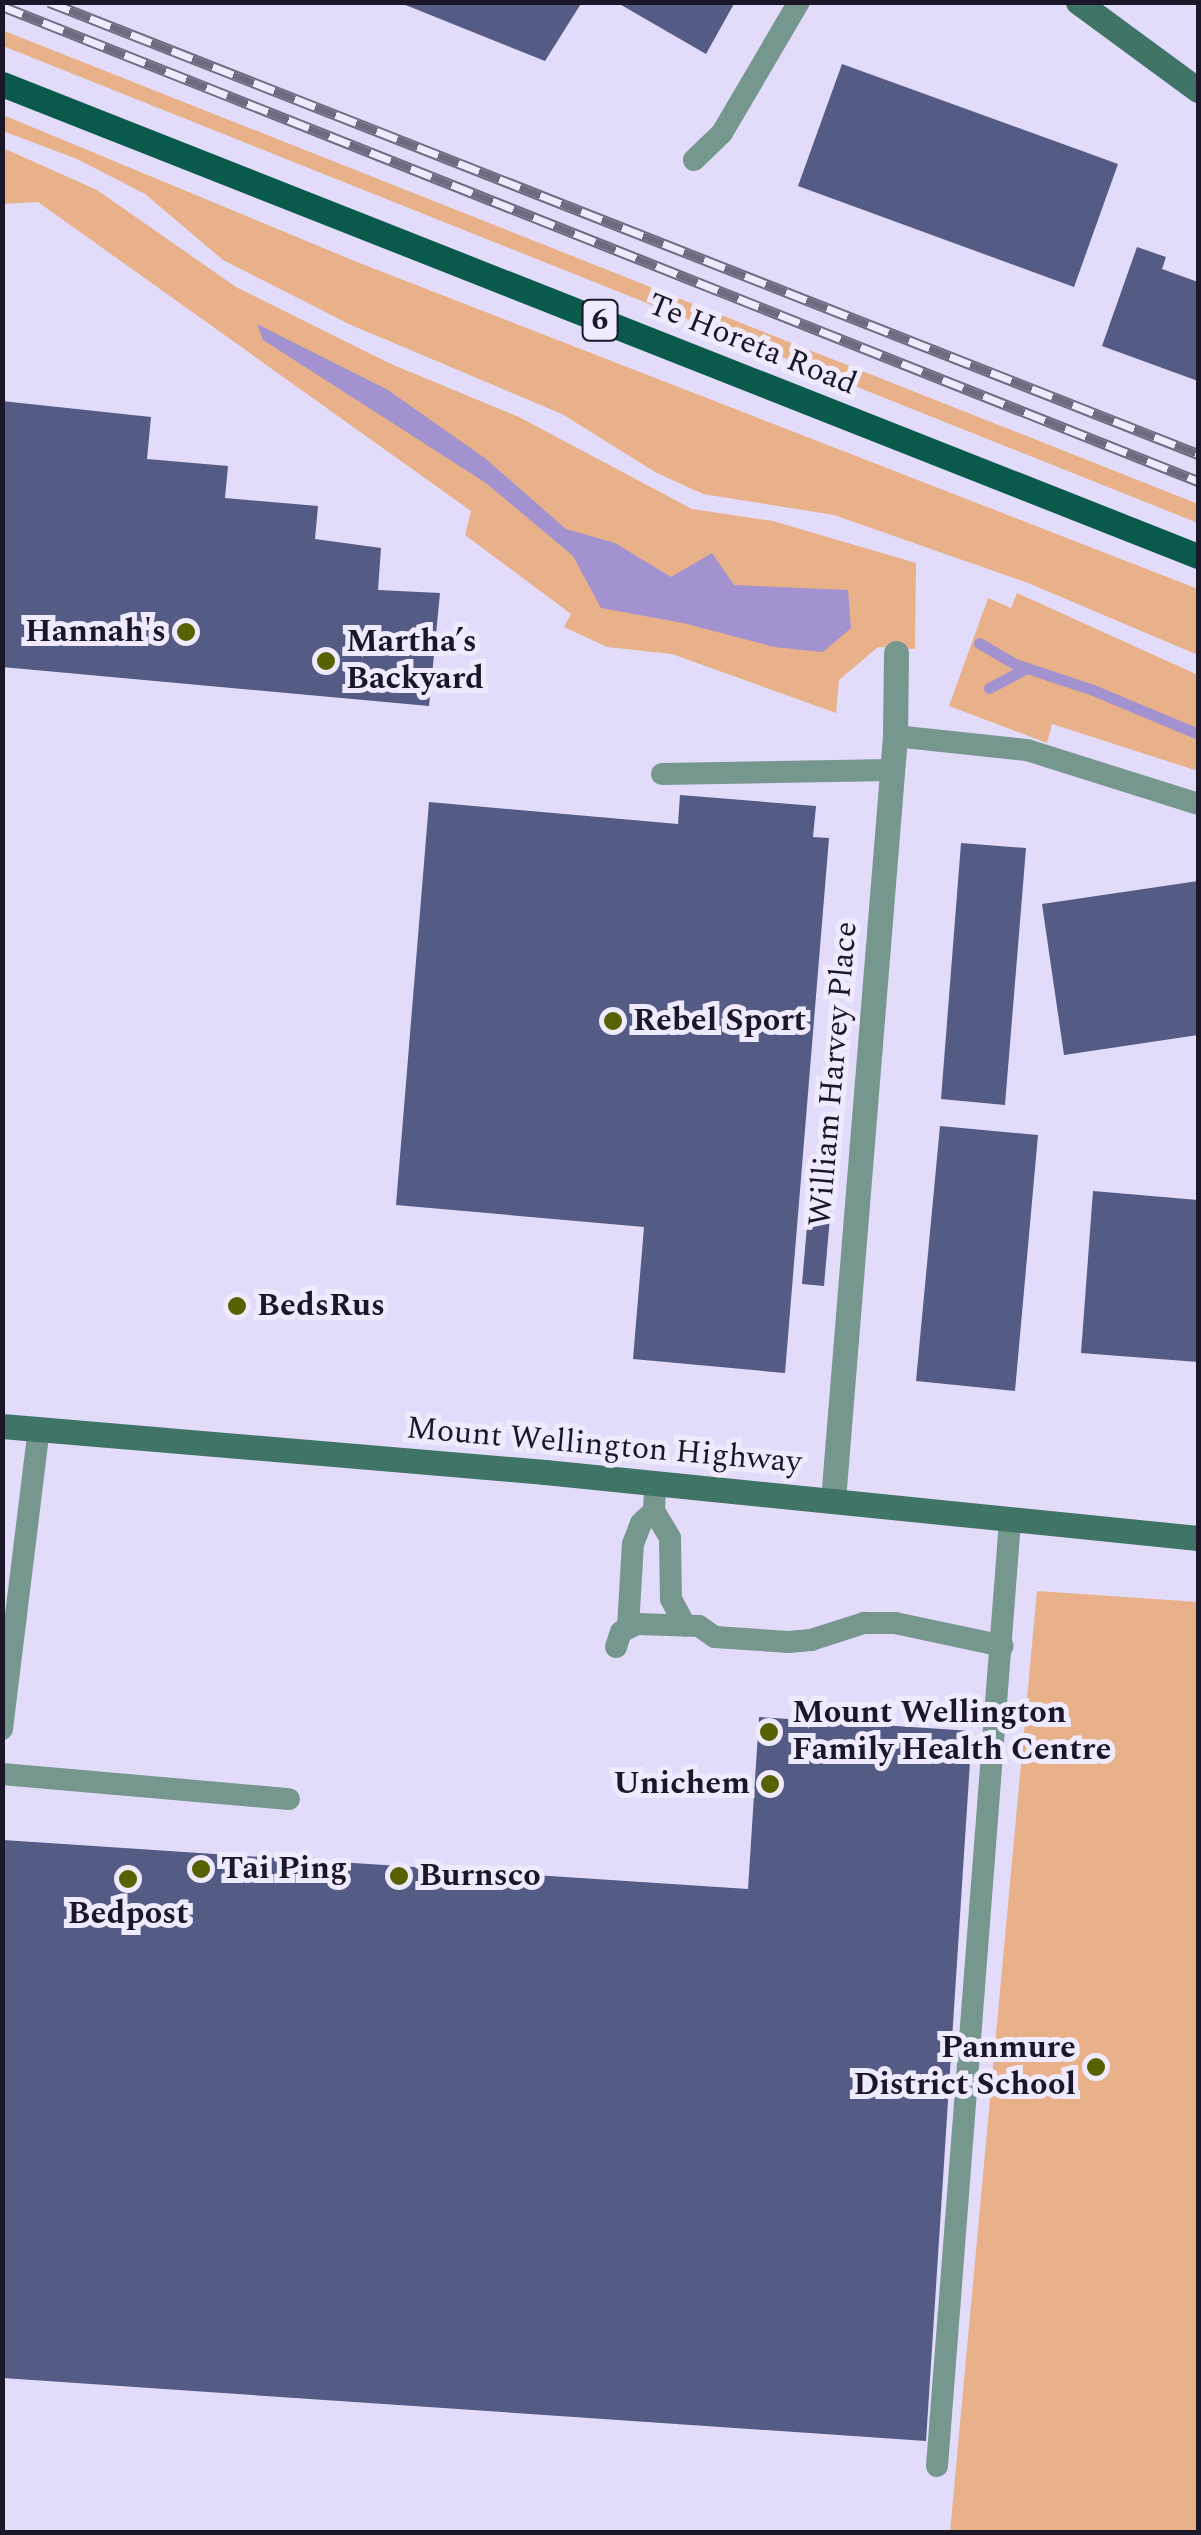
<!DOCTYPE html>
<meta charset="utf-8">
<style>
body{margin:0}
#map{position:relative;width:1201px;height:2535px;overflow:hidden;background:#e2dbf9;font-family:Spectral,serif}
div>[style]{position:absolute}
.green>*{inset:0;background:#e9b189}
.water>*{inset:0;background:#a292cf}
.stream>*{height:11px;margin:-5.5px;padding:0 5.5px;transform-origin:5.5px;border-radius:5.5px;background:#a292cf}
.building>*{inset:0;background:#545b85}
.lane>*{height:22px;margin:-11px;padding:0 11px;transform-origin:11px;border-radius:11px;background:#76978e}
.street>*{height:25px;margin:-12.5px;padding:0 12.5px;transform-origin:12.5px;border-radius:12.5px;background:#76978e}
.secondary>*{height:25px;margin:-12.5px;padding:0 12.5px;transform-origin:12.5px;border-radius:12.5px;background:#407467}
.primary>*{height:25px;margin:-12.5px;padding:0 12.5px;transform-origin:12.5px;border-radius:12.5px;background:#0a5a4c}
.rail>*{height:11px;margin-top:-5.5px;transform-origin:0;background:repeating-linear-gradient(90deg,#efeafe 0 22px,#706a80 0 44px);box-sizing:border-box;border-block:2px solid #706a80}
.dots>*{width:28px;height:28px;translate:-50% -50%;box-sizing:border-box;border:5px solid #efeafe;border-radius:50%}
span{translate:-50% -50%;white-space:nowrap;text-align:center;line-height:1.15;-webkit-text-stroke:10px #efeafe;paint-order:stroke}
.shield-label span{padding:2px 8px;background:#efeafe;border:2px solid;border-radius:8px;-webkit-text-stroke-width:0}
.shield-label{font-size:30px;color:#1c1728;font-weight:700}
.street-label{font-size:32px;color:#1c1728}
.poi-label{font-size:32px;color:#1c1728;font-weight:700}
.right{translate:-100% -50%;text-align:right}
.left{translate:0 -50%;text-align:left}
.frame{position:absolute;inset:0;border:5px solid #1c1728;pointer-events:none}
</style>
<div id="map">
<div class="green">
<div style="clip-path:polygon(2px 30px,1198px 504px,1198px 523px,3px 46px)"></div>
<div style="clip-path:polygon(3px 115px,357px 262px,1198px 589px,1198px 655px,1028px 583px,834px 515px,703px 494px,655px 472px,562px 414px,351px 325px,223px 260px,145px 194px,77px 159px,3px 131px)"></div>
<div style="clip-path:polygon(3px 148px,97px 190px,236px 287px,391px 364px,519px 417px,692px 509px,773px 521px,916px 563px,915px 649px,878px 647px,839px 680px,836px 713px,672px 654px,607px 647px,564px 627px,571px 614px,465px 535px,471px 511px,38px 202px,3px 204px)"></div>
<div style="clip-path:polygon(1017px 593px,1198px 675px,1198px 771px,1052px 724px,1047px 743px,949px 706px,988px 598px,1011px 608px)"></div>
<div style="clip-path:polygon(1037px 1591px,1198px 1602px,1198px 2532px,950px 2532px)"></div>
</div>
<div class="water">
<div style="clip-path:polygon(257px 324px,388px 390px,486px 459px,566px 529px,615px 543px,671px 577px,712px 553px,734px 585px,848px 590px,851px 628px,823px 652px,774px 647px,683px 623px,601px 608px,573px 556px,486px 483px,263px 340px)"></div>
</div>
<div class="stream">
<div style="left:979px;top:643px;width:42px;rotate:30.3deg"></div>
<div style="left:1015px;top:664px;width:82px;rotate:18.4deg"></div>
<div style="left:1093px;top:690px;width:114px;rotate:22.7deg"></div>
<div style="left:989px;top:688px;width:43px;rotate:-27.8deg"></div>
</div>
<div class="building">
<div style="clip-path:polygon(398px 2px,582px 2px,545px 61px)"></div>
<div style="clip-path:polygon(616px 2px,735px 2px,706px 54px)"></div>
<div style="clip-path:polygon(842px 64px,1118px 164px,1074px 287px,798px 186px)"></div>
<div style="clip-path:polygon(1137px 247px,1166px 257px,1162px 269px,1198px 282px,1198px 381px,1102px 346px)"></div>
<div style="clip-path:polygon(2px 401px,151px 417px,147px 459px,228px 466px,225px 498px,318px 506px,315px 539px,381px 548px,378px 590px,440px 593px,429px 706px,2px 667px)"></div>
<div style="clip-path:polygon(680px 795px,816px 806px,813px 837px,829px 838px,785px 1373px,633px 1359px,644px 1227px,396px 1205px,429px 802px,678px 824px)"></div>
<div style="clip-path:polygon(961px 843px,1026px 848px,1005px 1105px,941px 1099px)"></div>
<div style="clip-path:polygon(1198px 881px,1198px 1035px,1064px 1055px,1042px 904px)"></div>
<div style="clip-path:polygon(940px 1126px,1038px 1135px,1015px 1391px,916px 1381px)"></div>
<div style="clip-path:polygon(1093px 1191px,1198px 1200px,1198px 1362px,1081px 1353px)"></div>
<div style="clip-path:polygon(809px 1203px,831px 1205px,824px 1286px,802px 1284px)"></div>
<div style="clip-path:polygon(759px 1717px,972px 1731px,926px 2441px,3px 2378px,3px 1840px,748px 1889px)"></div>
</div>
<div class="lane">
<div style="left:694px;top:160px;width:39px;rotate:-44deg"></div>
<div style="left:722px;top:133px;width:152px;rotate:-59.6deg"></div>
<div style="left:895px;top:736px;width:133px;rotate:6.1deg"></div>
<div style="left:1027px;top:750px;width:179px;rotate:17.5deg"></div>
<div style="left:662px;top:774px;width:229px;rotate:-1deg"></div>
<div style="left:655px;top:1485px;width:26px;rotate:92deg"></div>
<div style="left:654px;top:1511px;width:31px;rotate:59deg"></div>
<div style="left:670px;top:1538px;width:61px;rotate:89.1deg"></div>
<div style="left:671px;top:1599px;width:30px;rotate:62deg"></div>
<div style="left:628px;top:1627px;width:83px;rotate:-86.6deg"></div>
<div style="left:633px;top:1544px;width:22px;rotate:-69deg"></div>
<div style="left:641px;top:1523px;width:18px;rotate:-43deg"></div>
<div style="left:616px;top:1647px;width:16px;rotate:-72deg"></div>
<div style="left:621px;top:1632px;width:18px;rotate:-27deg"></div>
<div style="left:637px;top:1624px;width:62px;rotate:1.8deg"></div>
<div style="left:699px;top:1626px;width:19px;rotate:35deg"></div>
<div style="left:715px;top:1637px;width:74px;rotate:3.9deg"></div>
<div style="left:789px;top:1642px;width:22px;rotate:-5deg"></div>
<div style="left:811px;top:1640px;width:56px;rotate:-17.8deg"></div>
<div style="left:864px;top:1623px;width:31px"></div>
<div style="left:895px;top:1623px;width:110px;rotate:12deg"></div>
<div style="left:2px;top:1729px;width:302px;rotate:-83deg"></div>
<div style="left:2px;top:1774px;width:288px;rotate:5deg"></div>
<div style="left:937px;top:2466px;width:948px;rotate:-85.58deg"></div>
</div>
<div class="street">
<div style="left:833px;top:1500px;width:767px;rotate:-85.36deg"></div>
<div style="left:895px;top:736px;width:83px;rotate:-89.3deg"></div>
</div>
<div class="secondary">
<div style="left:1078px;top:2px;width:149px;rotate:36.3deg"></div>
<div style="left:2px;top:1426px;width:545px;rotate:4.84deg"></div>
<div style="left:545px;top:1472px;width:656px;rotate:5.77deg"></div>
</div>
<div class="primary">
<div style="left:2px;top:84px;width:1286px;rotate:21.54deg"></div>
</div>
<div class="rail">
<div style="left:49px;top:2px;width:1235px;rotate:21.47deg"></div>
<div style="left:2px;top:6px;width:1287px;rotate:21.66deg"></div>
</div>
<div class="dots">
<div style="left:186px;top:632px;background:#586100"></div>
<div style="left:326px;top:661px;background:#586100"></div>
<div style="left:613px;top:1021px;background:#586100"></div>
<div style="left:237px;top:1306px;background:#586100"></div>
<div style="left:769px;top:1732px;background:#586100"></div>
<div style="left:770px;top:1784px;background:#586100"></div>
<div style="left:201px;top:1869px;background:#586100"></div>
<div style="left:399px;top:1876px;background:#586100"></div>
<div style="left:128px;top:1879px;background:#586100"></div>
<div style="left:1096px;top:2067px;background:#586100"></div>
</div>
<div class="shield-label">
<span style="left:600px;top:320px">6</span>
</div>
<div class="street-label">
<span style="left:752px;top:345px;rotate:22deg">Te Horeta Road</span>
<span style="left:834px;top:1074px;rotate:-85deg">William Harvey Place</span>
<span style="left:604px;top:1446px;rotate:5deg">Mount Wellington Highway</span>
</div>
<div class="poi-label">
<span class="right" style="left:166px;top:632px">Hannah's</span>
<span class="left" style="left:346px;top:661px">Martha’s<br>Backyard</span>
<span class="left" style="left:633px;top:1021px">Rebel Sport</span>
<span class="left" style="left:257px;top:1306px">BedsRus</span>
<span class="left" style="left:792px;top:1732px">Mount Wellington<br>Family Health Centre</span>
<span class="right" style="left:750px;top:1784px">Unichem</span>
<span class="left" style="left:221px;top:1869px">Tai Ping</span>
<span class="left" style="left:419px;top:1876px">Burnsco</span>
<span style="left:128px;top:1914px">Bedpost</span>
<span class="right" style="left:1076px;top:2067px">Panmure<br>District School</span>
</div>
<div class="frame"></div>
</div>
